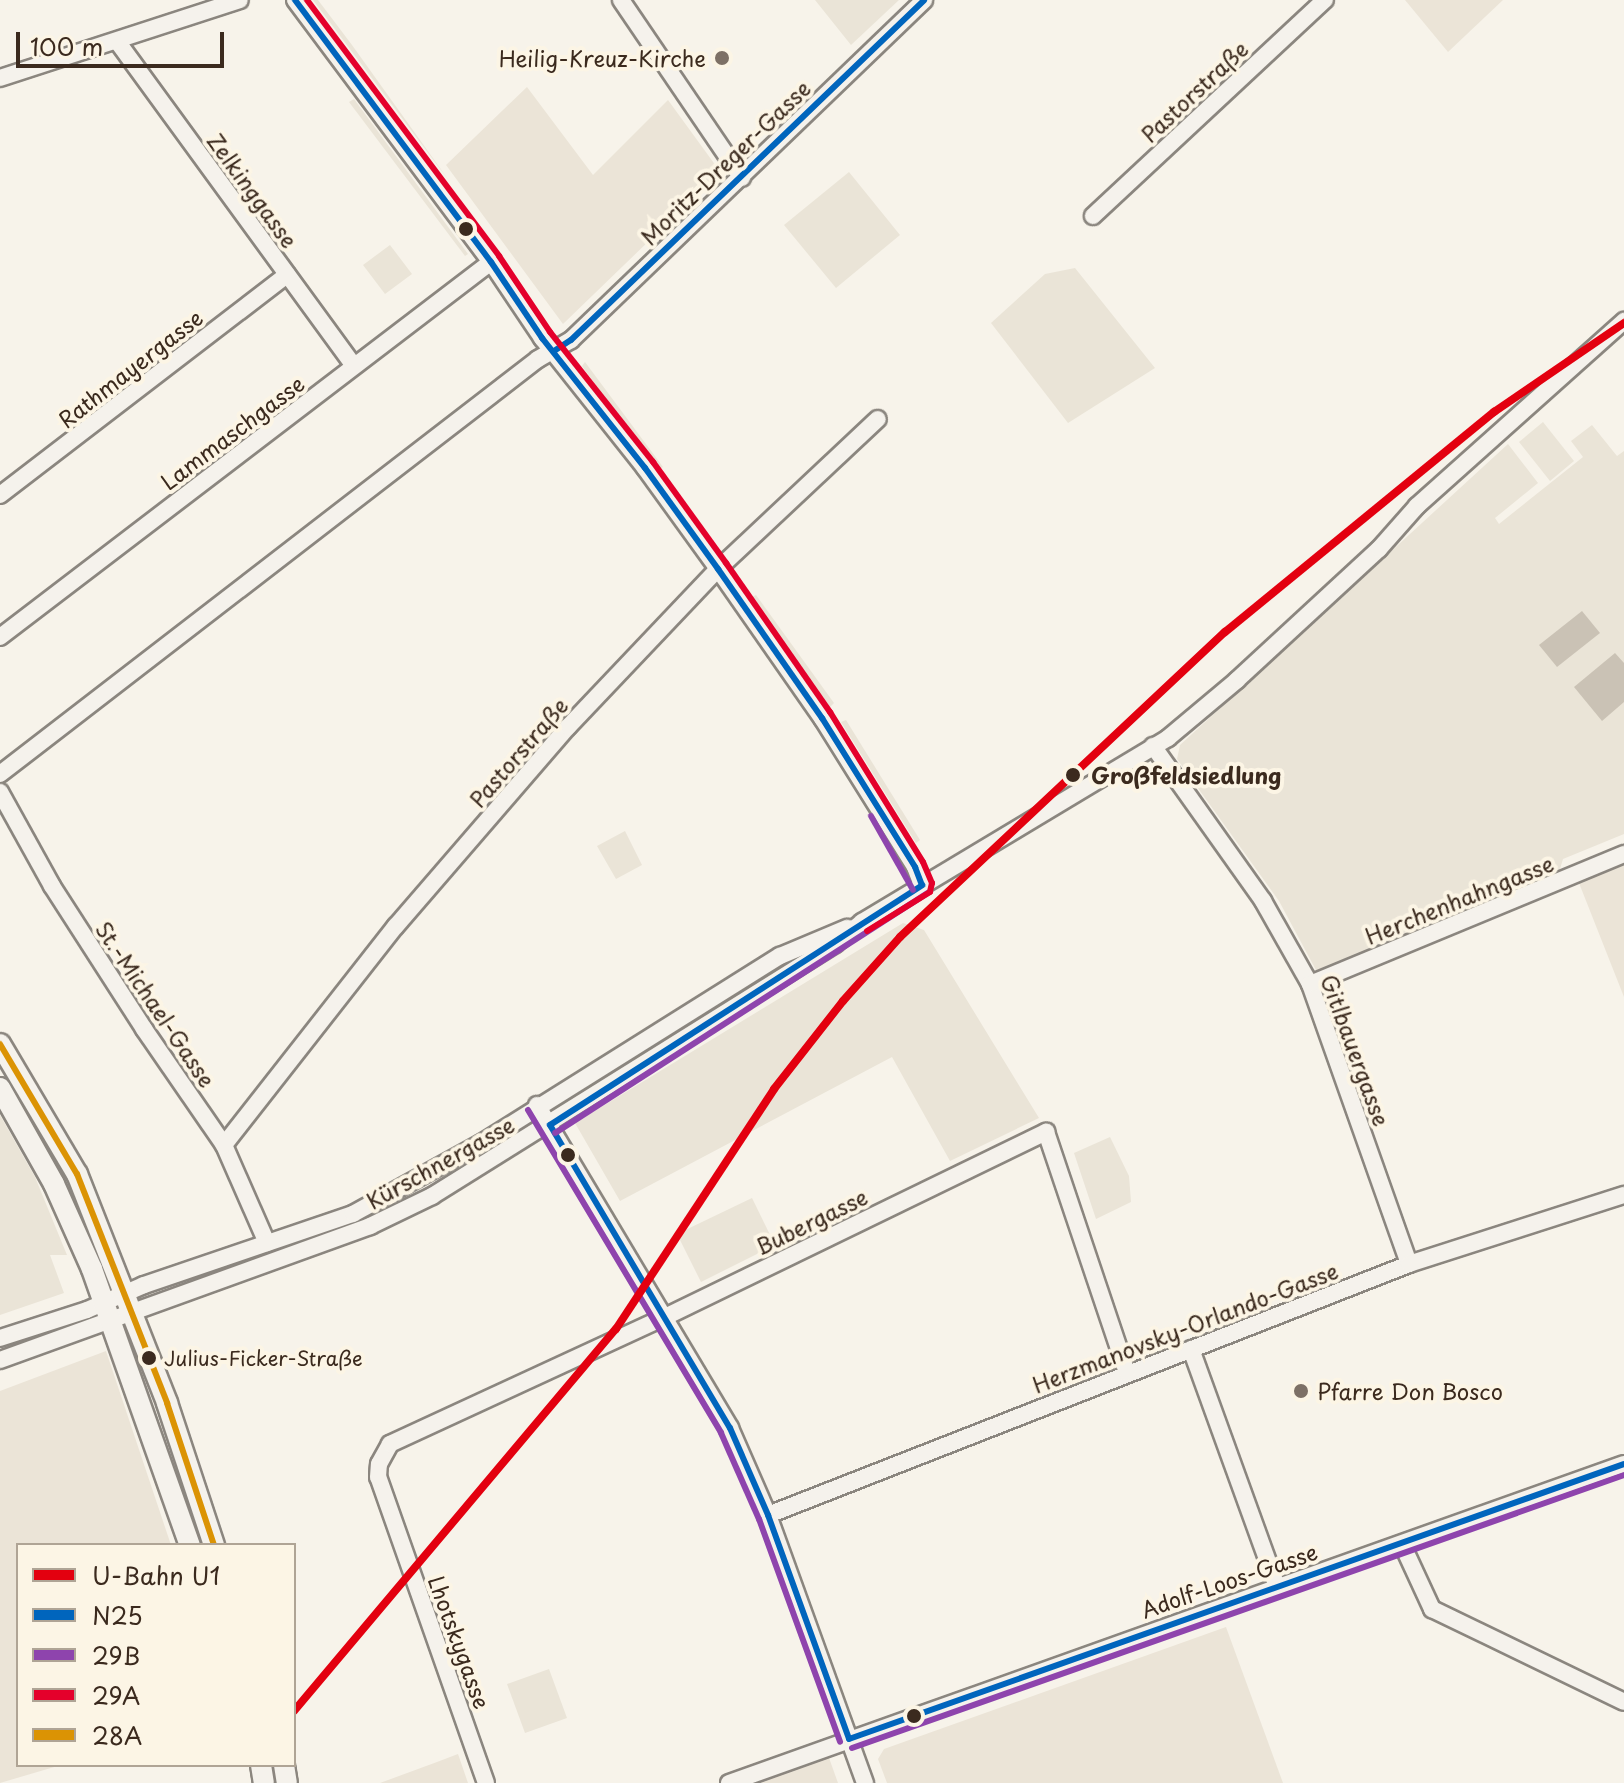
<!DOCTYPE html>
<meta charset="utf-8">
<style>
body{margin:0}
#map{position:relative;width:1624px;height:1783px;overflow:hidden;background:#f7f3ea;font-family:"Playpen Sans",sans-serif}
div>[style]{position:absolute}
.built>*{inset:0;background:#ebe4d7}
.green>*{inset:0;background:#eae4d7}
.water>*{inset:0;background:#cac2b5}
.roads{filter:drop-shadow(2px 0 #8b867f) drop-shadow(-2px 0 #8b867f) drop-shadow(0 2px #8b867f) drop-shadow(0 -2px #8b867f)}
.minor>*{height:16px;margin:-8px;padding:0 8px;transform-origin:8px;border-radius:8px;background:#f5f2ec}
.major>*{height:20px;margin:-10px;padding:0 10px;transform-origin:10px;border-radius:10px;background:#f5f2ec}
.bus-1>*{height:6px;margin:-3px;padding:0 3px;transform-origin:3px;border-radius:3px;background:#0065bd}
.bus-2>*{height:6px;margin:-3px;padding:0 3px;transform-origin:3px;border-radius:3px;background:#8e44ad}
.bus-3>*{height:6px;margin:-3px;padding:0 3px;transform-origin:3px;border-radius:3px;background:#e4002b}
.bus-4>*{height:6px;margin:-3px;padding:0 3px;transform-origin:3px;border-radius:3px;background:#db9304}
.metro-1>*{height:8px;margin:-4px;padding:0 4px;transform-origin:4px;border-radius:4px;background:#e3000f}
.dots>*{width:22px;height:22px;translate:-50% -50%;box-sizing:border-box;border:4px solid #fcf5e5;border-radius:50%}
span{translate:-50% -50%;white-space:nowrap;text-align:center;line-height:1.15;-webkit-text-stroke:8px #fcf5e5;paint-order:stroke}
.bus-label{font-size:20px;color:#3b2a1e}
.left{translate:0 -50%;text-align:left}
.poi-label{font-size:22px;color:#3b2a1e}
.right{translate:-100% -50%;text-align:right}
.street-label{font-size:22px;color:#3b2a1e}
.stop-label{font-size:22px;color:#3b2a1e;font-weight:700}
.legend{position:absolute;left:16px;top:1543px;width:280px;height:224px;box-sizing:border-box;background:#fcf5e5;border:2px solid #afa495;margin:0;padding:10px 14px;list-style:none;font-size:24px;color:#3b2a1e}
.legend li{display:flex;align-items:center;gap:16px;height:40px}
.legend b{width:40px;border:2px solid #afa495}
.scale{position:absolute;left:16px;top:32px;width:208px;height:36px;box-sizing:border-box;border:4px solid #3b2a1e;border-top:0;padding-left:10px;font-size:24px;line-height:28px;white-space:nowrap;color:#3b2a1e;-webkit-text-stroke:6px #fcf5e5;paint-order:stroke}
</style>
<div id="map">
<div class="built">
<div style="clip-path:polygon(1405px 0,1503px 0,1448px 52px)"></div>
<div style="clip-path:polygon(527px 87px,593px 175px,668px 100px,716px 166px,714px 178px,563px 324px,446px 165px)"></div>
<div style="clip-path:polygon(1624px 864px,1624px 997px,1579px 883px)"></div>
<div style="clip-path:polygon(106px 1351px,171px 1545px,18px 1545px,18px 1765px,61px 1765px,0 1783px,0 1391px)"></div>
<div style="clip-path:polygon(1226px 1627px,1283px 1783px,887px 1783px,878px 1759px,884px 1749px)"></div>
<div style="clip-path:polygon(458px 1754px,468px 1783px,380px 1783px,437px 1762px)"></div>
<div style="clip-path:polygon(828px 1755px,838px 1783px,744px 1783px)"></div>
</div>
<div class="green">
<div style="clip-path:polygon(313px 0,318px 0,352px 45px,450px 182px)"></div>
<div style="clip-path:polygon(815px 0,899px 0,851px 45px)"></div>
<div style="clip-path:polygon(354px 99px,468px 254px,465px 256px,349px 102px)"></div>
<div style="clip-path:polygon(849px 172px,900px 235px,836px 288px,784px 225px)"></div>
<div style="clip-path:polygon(390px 245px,412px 274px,385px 294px,363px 265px)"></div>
<div style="clip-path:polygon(1075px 268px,1155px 368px,1068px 423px,991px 323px,1045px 274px)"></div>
<div style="clip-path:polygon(585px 362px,663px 467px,658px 470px,582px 366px)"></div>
<div style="clip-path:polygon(1543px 422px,1574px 461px,1550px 481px,1519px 442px)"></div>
<div style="clip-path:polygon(1592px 425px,1617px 456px,1624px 451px,1624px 834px,1563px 859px,1560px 869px,1317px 972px,1279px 901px,1177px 759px,1180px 745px,1508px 444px,1538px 483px,1495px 518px,1499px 524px,1583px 457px,1571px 441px)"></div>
<div style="clip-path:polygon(756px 595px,834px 703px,830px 707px,752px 597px)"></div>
<div style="clip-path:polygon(846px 720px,920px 840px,916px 843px,841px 722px)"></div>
<div style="clip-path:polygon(625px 831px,642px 865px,616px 879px,597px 846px)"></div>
<div style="clip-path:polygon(903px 923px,924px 930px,1039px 1118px,950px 1161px,892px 1057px,620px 1201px,575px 1123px)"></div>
<div style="clip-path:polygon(0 1115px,35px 1177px,67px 1255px,50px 1255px,64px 1293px,0 1315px)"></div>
<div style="clip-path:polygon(1110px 1137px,1129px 1176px,1131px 1202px,1096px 1219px,1074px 1153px)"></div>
<div style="clip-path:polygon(752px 1198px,775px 1245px,701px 1282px,677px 1234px)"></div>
<div style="clip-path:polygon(549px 1669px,567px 1718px,525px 1733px,507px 1684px)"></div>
</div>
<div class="water">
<div style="clip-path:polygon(1582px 611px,1600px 633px,1557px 667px,1539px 645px)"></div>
<div style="clip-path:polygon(1615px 653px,1624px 663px,1624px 702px,1602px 721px,1574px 687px)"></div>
</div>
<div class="roads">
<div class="minor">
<div style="left:295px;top:0;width:327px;rotate:53.2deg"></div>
<div style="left:491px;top:262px;width:92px;rotate:56.1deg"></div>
<div style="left:542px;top:338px;width:166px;rotate:51.6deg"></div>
<div style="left:645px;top:468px;width:125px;rotate:54.1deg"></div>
<div style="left:718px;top:569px;width:182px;rotate:55.1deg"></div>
<div style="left:822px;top:718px;width:176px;rotate:58deg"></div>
<div style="left:915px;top:867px;width:19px;rotate:69deg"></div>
<div style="left:621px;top:0;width:215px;rotate:55.8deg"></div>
<div style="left:117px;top:41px;width:402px;rotate:53.9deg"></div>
<div style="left:0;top:78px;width:252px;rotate:-18deg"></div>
<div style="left:1093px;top:216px;width:317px;rotate:-43deg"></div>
<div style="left:0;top:495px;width:362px;rotate:-37.5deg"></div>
<div style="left:0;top:637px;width:618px;rotate:-37.37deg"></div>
<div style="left:1153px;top:746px;width:190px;rotate:54.6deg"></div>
<div style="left:1263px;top:901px;width:95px;rotate:60.5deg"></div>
<div style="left:1310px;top:984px;width:297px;rotate:70.5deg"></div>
<div style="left:0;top:774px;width:679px;rotate:-37.65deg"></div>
<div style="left:538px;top:359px;width:38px;rotate:-30deg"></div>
<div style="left:571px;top:340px;width:490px;rotate:-43.9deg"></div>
<div style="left:0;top:792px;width:107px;rotate:61deg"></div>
<div style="left:52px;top:886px;width:170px;rotate:57.2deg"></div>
<div style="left:144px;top:1029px;width:141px;rotate:55.4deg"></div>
<div style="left:224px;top:1145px;width:107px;rotate:66.3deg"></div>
<div style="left:1310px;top:984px;width:340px;rotate:-22.5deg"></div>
<div style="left:537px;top:1105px;width:376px;rotate:59.1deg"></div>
<div style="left:730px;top:1428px;width:95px;rotate:66.4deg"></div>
<div style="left:768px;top:1515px;width:285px;rotate:70.1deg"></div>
<div style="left:224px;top:1145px;width:278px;rotate:-51.9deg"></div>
<div style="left:396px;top:926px;width:263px;rotate:-49.2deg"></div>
<div style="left:568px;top:727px;width:218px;rotate:-46.5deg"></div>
<div style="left:718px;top:569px;width:219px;rotate:-43.2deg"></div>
<div style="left:0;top:1338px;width:91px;rotate:-17.8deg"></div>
<div style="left:87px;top:1310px;width:62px;rotate:-23.7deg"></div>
<div style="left:144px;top:1285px;width:221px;rotate:-18.8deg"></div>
<div style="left:353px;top:1214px;width:145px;rotate:-28.9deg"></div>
<div style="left:480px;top:1144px;width:354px;rotate:-32.1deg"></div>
<div style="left:780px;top:956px;width:73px;rotate:-22.7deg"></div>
<div style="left:1191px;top:1349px;width:252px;rotate:70.1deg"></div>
<div style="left:0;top:1360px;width:394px;rotate:-19.9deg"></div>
<div style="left:370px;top:1226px;width:69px;rotate:-25.8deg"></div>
<div style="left:432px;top:1196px;width:475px;rotate:-32deg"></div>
<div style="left:835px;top:944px;width:35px;rotate:-39deg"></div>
<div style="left:862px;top:922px;width:357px;rotate:-31deg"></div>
<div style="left:1168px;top:738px;width:90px;rotate:-40deg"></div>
<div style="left:1237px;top:680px;width:193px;rotate:-42.7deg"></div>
<div style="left:1379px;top:549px;width:57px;rotate:-48.5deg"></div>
<div style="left:1417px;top:506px;width:278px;rotate:-41.8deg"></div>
<div style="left:768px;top:1515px;width:688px;rotate:-21.38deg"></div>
<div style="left:1409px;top:1264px;width:226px;rotate:-17.8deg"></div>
<div style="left:1402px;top:1544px;width:72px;rotate:65.2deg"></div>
<div style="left:1432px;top:1609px;width:213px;rotate:25.8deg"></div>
<div style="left:486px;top:1783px;width:324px;rotate:-109.4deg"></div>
<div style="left:378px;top:1477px;width:13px;rotate:-86deg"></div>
<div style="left:379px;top:1464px;width:23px;rotate:-61deg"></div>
<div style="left:390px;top:1444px;width:303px;rotate:-24.8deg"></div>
<div style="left:665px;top:1317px;width:424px;rotate:-25.9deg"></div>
<div style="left:1046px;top:1132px;width:254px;rotate:71.4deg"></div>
<div style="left:729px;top:1783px;width:950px;rotate:-19.62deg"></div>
</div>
<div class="major">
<div style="left:0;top:1044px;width:151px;rotate:59.4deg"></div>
<div style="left:77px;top:1174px;width:246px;rotate:68.5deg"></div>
<div style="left:167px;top:1403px;width:150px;rotate:71.7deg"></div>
<div style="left:0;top:1088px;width:110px;rotate:60.6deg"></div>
<div style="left:54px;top:1184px;width:93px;rotate:65.9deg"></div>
<div style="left:92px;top:1269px;width:293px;rotate:70.5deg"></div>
<div style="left:261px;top:1765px;width:18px;rotate:81deg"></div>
<div style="left:284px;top:1765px;width:18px;rotate:81deg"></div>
</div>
</div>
<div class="bus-1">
<div style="left:295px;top:0;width:327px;rotate:53.2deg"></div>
<div style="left:491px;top:262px;width:92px;rotate:56.1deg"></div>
<div style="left:542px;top:338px;width:166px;rotate:51.6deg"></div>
<div style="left:645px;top:468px;width:125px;rotate:54.1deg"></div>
<div style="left:718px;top:569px;width:182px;rotate:55.1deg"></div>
<div style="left:822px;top:718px;width:176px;rotate:58deg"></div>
<div style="left:915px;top:867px;width:19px;rotate:69deg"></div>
<div style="left:554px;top:351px;width:20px;rotate:-33deg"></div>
<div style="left:571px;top:340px;width:490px;rotate:-43.9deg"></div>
<div style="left:550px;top:1125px;width:352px;rotate:59.3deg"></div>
<div style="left:730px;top:1428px;width:95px;rotate:66.4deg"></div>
<div style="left:768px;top:1515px;width:238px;rotate:70.1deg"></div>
<div style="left:550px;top:1125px;width:443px;rotate:-32.8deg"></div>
<div style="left:849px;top:1739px;width:822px;rotate:-19.54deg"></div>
</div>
<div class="bus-2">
<div style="left:871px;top:816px;width:85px;rotate:60.4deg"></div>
<div style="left:528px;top:1110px;width:376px;rotate:59.1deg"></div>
<div style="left:721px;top:1433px;width:94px;rotate:66.2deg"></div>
<div style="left:759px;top:1519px;width:237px;rotate:70deg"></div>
<div style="left:555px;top:1133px;width:443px;rotate:-32.8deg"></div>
<div style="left:852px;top:1748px;width:819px;rotate:-19.47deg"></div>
</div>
<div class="bus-3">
<div style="left:307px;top:0;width:320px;rotate:53.1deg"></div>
<div style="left:499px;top:256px;width:92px;rotate:56.1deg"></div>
<div style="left:550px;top:332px;width:166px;rotate:51.6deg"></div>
<div style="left:653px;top:462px;width:125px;rotate:54.1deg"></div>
<div style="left:726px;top:563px;width:182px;rotate:55.1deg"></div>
<div style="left:830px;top:712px;width:176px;rotate:58.2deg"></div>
<div style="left:923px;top:862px;width:23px;rotate:67deg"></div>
<div style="left:932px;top:883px;width:9px;rotate:103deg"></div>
<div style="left:930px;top:892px;width:74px;rotate:148.2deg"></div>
</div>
<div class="bus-4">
<div style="left:0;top:1044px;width:151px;rotate:59.4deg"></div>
<div style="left:77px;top:1174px;width:246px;rotate:68.5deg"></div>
<div style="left:167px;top:1403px;width:150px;rotate:71.7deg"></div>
</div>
<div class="metro-1">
<div style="left:294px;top:1711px;width:500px;rotate:-49.9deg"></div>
<div style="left:616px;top:1329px;width:287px;rotate:-56.6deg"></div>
<div style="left:774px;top:1089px;width:112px;rotate:-51.9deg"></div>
<div style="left:843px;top:1001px;width:86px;rotate:-48.3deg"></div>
<div style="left:900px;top:937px;width:446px;rotate:-43.2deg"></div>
<div style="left:1225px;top:632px;width:348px;rotate:-39.3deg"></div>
<div style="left:1494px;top:412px;width:158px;rotate:-34.4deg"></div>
</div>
<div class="dots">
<div style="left:722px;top:58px;background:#7d7065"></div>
<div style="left:466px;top:229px;background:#3b2a1e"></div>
<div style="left:1073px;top:775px;background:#3b2a1e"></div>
<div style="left:568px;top:1155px;background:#3b2a1e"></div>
<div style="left:149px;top:1358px;background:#3b2a1e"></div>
<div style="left:1301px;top:1391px;background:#7d7065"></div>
<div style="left:914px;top:1716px;background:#3b2a1e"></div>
</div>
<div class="bus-label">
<span class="left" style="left:164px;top:1358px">Julius-Ficker-Straße</span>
</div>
<div class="poi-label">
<span class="right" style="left:706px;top:58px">Heilig-Kreuz-Kirche</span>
<span class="left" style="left:1317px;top:1391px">Pfarre Don Bosco</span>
</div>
<div class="street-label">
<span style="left:1194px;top:91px;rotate:-43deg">Pastorstraße</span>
<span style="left:725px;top:162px;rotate:-44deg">Moritz-Dreger-Gasse</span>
<span style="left:253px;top:190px;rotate:54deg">Zelkinggasse</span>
<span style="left:130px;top:368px;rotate:-38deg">Rathmayergasse</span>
<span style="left:232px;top:432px;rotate:-37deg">Lammaschgasse</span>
<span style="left:518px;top:752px;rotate:-49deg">Pastorstraße</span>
<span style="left:1459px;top:899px;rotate:-22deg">Herchenhahngasse</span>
<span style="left:156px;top:1004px;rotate:56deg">St.-Michael-Gasse</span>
<span style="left:1356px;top:1050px;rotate:70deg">Gitlbauergasse</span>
<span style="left:440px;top:1162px;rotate:-29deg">Kürschnergasse</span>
<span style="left:811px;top:1221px;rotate:-26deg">Bubergasse</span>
<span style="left:1185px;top:1327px;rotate:-21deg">Herzmanovsky-Orlando-Gasse</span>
<span style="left:1229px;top:1580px;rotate:-19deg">Adolf-Loos-Gasse</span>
<span style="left:460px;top:1642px;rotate:70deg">Lhotskygasse</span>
</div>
<div class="stop-label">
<span class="left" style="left:1091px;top:775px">Großfeldsiedlung</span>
</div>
<ul class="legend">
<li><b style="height:10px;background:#e3000f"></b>U-Bahn U1</li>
<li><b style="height:10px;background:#0065bd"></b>N25</li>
<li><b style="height:10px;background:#8e44ad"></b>29B</li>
<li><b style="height:10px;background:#e4002b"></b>29A</li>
<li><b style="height:10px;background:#db9304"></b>28A</li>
</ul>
<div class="scale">100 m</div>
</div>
